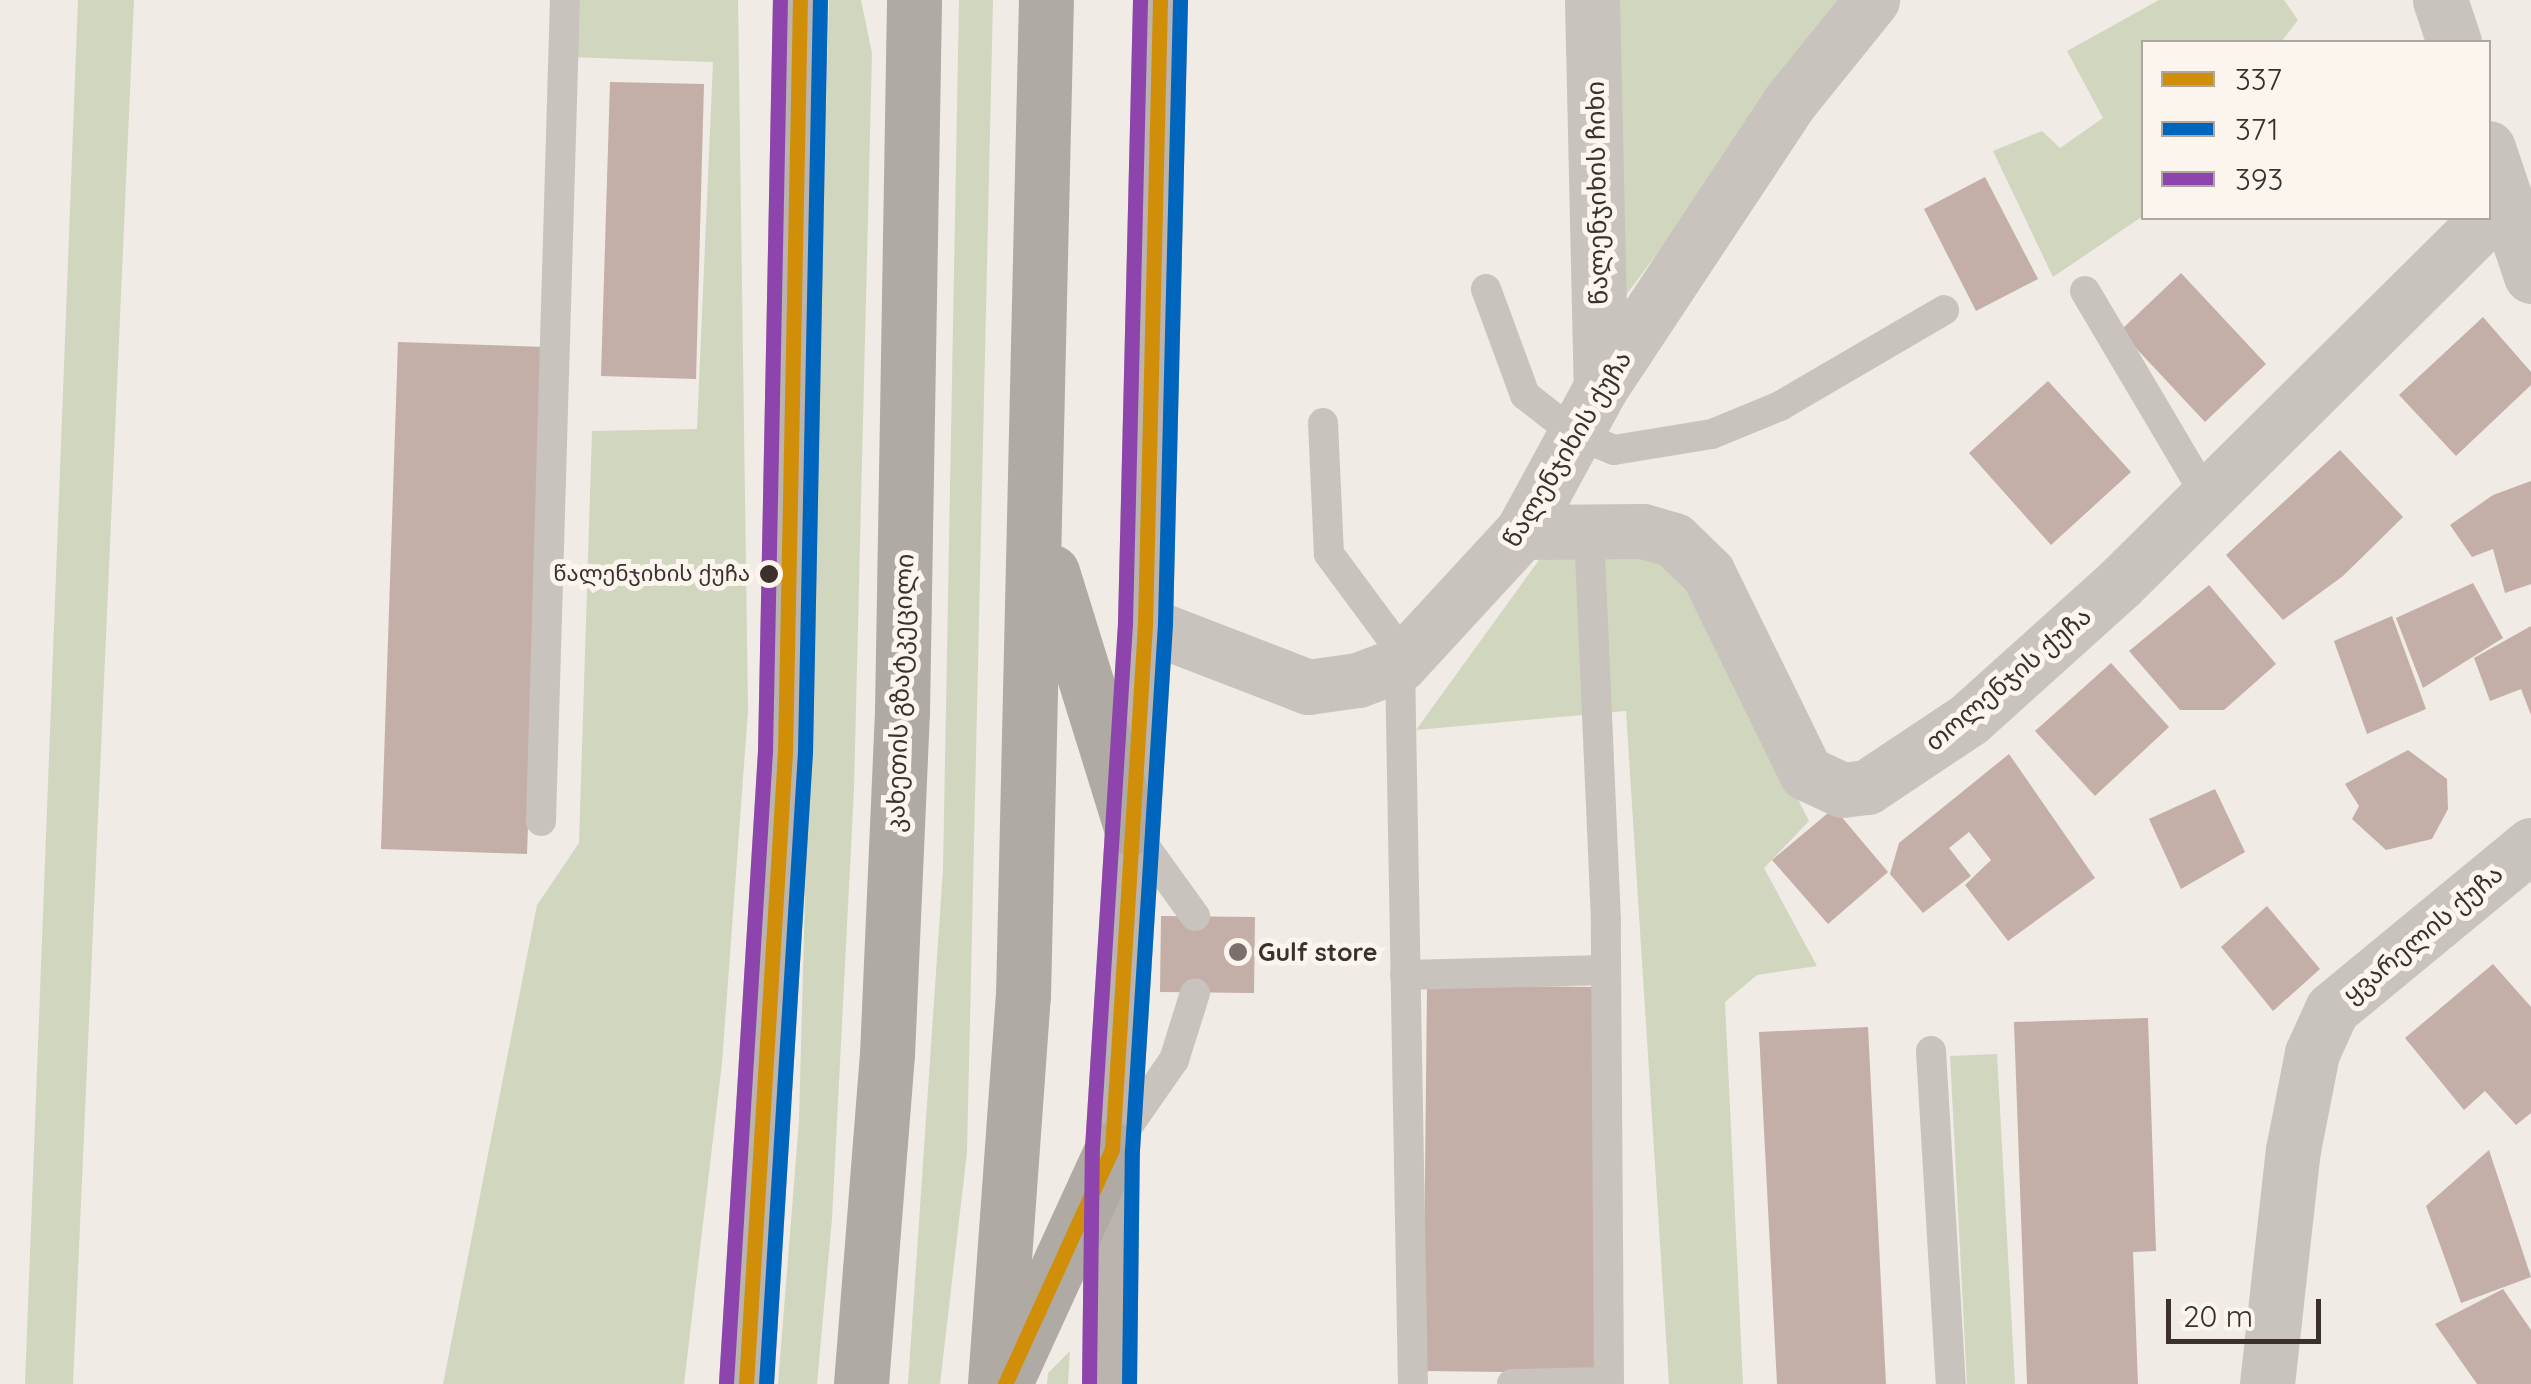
<!DOCTYPE html>
<meta charset="utf-8">
<style>
body{margin:0}
#map{position:relative;width:2531px;height:1384px;overflow:hidden;background:#f0ebe5;font-family:Quicksand,"Noto Sans Georgian",sans-serif}
div>[style]{position:absolute}
.green>*{inset:0;background:#d1d6bf}
.building>*{inset:0;background:#c3afa7}
.lane>*{height:30px;margin:-15px;padding:0 15px;transform-origin:15px;border-radius:15px;background:#c9c3be}
.street>*{height:55px;margin:-27.5px;padding:0 27.5px;transform-origin:27.5px;border-radius:27.5px;background:#c9c3be}
.secondary>*{height:55px;margin:-27.5px;padding:0 27.5px;transform-origin:27.5px;border-radius:27.5px;background:#bab3ae}
.highway>*{height:55px;margin:-27.5px;padding:0 27.5px;transform-origin:27.5px;border-radius:27.5px;background:#afaaa4}
.bus-1>*{height:15px;margin:-7.5px;padding:0 7.5px;transform-origin:7.5px;border-radius:7.5px;background:#d18e09}
.bus-2>*{height:15px;margin:-7.5px;padding:0 7.5px;transform-origin:7.5px;border-radius:7.5px;background:#0065bd}
.bus-3>*{height:15px;margin:-7.5px;padding:0 7.5px;transform-origin:7.5px;border-radius:7.5px;background:#8e44ad}
.dots>*{width:28px;height:28px;translate:-50% -50%;box-sizing:border-box;border:5px solid #fbf5ee;border-radius:50%}
span{translate:-50% -50%;white-space:nowrap;text-align:center;line-height:1.15;-webkit-text-stroke:10px #fbf5ee;paint-order:stroke}
.bus-label{font-size:22px;color:#3b302b}
.right{translate:-100% -50%;text-align:right}
.street-label{font-size:25px;color:#3b302b}
.poi-label{font-size:25px;color:#3b302b;font-weight:700}
.left{translate:0 -50%;text-align:left}
.legend{position:absolute;left:2141px;top:40px;width:350px;height:180px;box-sizing:border-box;background:#fbf5ee;border:2px solid #aea6a0;margin:0;padding:12px 18px;list-style:none;font-size:30px;color:#3b302b}
.legend li{display:flex;align-items:center;gap:20px;height:50px}
.legend b{width:50px;border:2px solid #aea6a0}
.scale{position:absolute;left:2166px;top:1299px;width:155px;height:45px;box-sizing:border-box;border:5px solid #3b302b;border-top:0;padding-left:12px;font-size:30px;line-height:35px;white-space:nowrap;color:#3b302b;-webkit-text-stroke:8px #fbf5ee;paint-order:stroke}
</style>
<div id="map">
<div class="green">
<div style="clip-path:polygon(78px 0,134px 0,73px 1384px,25px 1384px)"></div>
<div style="clip-path:polygon(570px 0,738px 0,748px 711px,722px 1063px,684px 1384px,443px 1384px,537px 905px,579px 843px,592px 431px,697px 429px,713px 62px,568px 57px)"></div>
<div style="clip-path:polygon(829px 0,861px 0,872px 53px,854px 789px,832px 1219px,817px 1384px,778px 1384px,799px 1121px)"></div>
<div style="clip-path:polygon(959px 0,993px 0,967px 1152px,940px 1384px,908px 1384px,943px 869px)"></div>
<div style="clip-path:polygon(1613px 0,1848px 0,1623px 299px)"></div>
<div style="clip-path:polygon(2159px 0,2284px 0,2298px 20px,2281px 42px,2144px 42px,2143px 216px,2053px 277px,1993px 151px,2042px 131px,2060px 148px,2103px 118px,2067px 51px)"></div>
<div style="clip-path:polygon(1590px 543px,1668px 564px,1695px 596px,1809px 821px,1764px 868px,1817px 966px,1757px 975px,1725px 1002px,1743px 1384px,1669px 1384px,1626px 711px,1416px 730px,1544px 553px)"></div>
<div style="clip-path:polygon(1997px 1054px,2015px 1384px,1967px 1384px,1950px 1056px)"></div>
<div style="clip-path:polygon(1070px 1351px,1068px 1384px,1047px 1384px,1048px 1373px)"></div>
</div>
<div class="building">
<div style="clip-path:polygon(610px 82px,704px 84px,696px 379px,601px 376px)"></div>
<div style="clip-path:polygon(1985px 177px,2038px 279px,1976px 311px,1924px 209px)"></div>
<div style="clip-path:polygon(2181px 273px,2266px 364px,2205px 422px,2120px 331px)"></div>
<div style="clip-path:polygon(2483px 317px,2531px 372px,2531px 385px,2456px 456px,2399px 395px)"></div>
<div style="clip-path:polygon(398px 342px,545px 347px,527px 854px,381px 849px)"></div>
<div style="clip-path:polygon(2048px 381px,2131px 472px,2051px 545px,1969px 453px)"></div>
<div style="clip-path:polygon(2340px 450px,2403px 517px,2343px 576px,2283px 620px,2226px 555px)"></div>
<div style="clip-path:polygon(2531px 481px,2531px 584px,2505px 593px,2493px 549px,2472px 557px,2450px 525px,2493px 495px)"></div>
<div style="clip-path:polygon(2473px 583px,2503px 638px,2423px 688px,2396px 618px)"></div>
<div style="clip-path:polygon(2209px 585px,2276px 664px,2224px 710px,2180px 710px,2129px 651px)"></div>
<div style="clip-path:polygon(2392px 616px,2426px 709px,2367px 734px,2334px 641px)"></div>
<div style="clip-path:polygon(2531px 626px,2531px 715px,2521px 689px,2490px 701px,2474px 658px)"></div>
<div style="clip-path:polygon(2111px 663px,2169px 727px,2095px 796px,2035px 731px)"></div>
<div style="clip-path:polygon(2408px 750px,2447px 779px,2448px 809px,2432px 839px,2386px 850px,2352px 819px,2359px 806px,2345px 784px)"></div>
<div style="clip-path:polygon(2009px 754px,2095px 878px,2008px 941px,1965px 885px,1991px 860px,1969px 832px,1949px 848px,1971px 876px,1923px 913px,1890px 874px,1899px 843px)"></div>
<div style="clip-path:polygon(2215px 789px,2245px 852px,2181px 889px,2149px 819px)"></div>
<div style="clip-path:polygon(1834px 808px,1888px 872px,1828px 924px,1772px 860px)"></div>
<div style="clip-path:polygon(2267px 906px,2320px 969px,2273px 1011px,2221px 947px)"></div>
<div style="clip-path:polygon(1161px 916px,1255px 917px,1254px 993px,1160px 992px)"></div>
<div style="clip-path:polygon(2493px 964px,2531px 1007px,2531px 1113px,2516px 1125px,2485px 1091px,2464px 1110px,2405px 1038px)"></div>
<div style="clip-path:polygon(1427px 985px,1599px 987px,1595px 1373px,1423px 1371px)"></div>
<div style="clip-path:polygon(2148px 1018px,2156px 1251px,2133px 1252px,2138px 1384px,2027px 1384px,2014px 1022px)"></div>
<div style="clip-path:polygon(1868px 1027px,1886px 1384px,1777px 1384px,1759px 1032px)"></div>
<div style="clip-path:polygon(2489px 1150px,2531px 1277px,2461px 1303px,2426px 1206px)"></div>
<div style="clip-path:polygon(2503px 1289px,2531px 1330px,2531px 1384px,2477px 1384px,2435px 1324px)"></div>
</div>
<div class="lane">
<div style="left:1486px;top:289px;width:113px;rotate:69.8deg"></div>
<div style="left:1525px;top:395px;width:63px;rotate:38deg"></div>
<div style="left:1575px;top:434px;width:42px;rotate:22.3deg"></div>
<div style="left:1614px;top:450px;width:99px;rotate:-9.3deg"></div>
<div style="left:1712px;top:434px;width:74px;rotate:-22.4deg"></div>
<div style="left:1780px;top:406px;width:190px;rotate:-30.3deg"></div>
<div style="left:2085px;top:291px;width:239px;rotate:59.4deg"></div>
<div style="left:1323px;top:423px;width:131px;rotate:87.4deg"></div>
<div style="left:1329px;top:554px;width:129px;rotate:53.5deg"></div>
<div style="left:1400px;top:664px;width:720px;rotate:88.97deg"></div>
<div style="left:541px;top:821px;width:821px;rotate:-88.33deg"></div>
<div style="left:1133px;top:830px;width:106px;rotate:54.2deg"></div>
<div style="left:1405px;top:975px;width:201px;rotate:-1.4deg"></div>
<div style="left:1931px;top:1051px;width:334px;rotate:86.6deg"></div>
<div style="left:1119px;top:1139px;width:96px;rotate:-55.2deg"></div>
<div style="left:1174px;top:1060px;width:70px;rotate:-72.6deg"></div>
<div style="left:1512px;top:1384px;width:97px;rotate:-1.2deg"></div>
<div style="left:1609px;top:1382px;width:461px;rotate:-90.4deg"></div>
<div style="left:1606px;top:921px;width:389px;rotate:-92.5deg"></div>
</div>
<div class="street">
<div style="left:1592px;top:0;width:387px;rotate:88.7deg"></div>
<div style="left:2440px;top:0;width:44px;rotate:71.6deg"></div>
<div style="left:2488px;top:148px;width:135px;rotate:71.4deg"></div>
<div style="left:1522px;top:532px;width:121px;rotate:-0.5deg"></div>
<div style="left:1643px;top:531px;width:32px;rotate:16deg"></div>
<div style="left:1674px;top:540px;width:47px;rotate:44.1deg"></div>
<div style="left:1708px;top:573px;width:223px;rotate:63.9deg"></div>
<div style="left:1806px;top:773px;width:40px;rotate:25deg"></div>
<div style="left:1842px;top:790px;width:25px;rotate:-7deg"></div>
<div style="left:1867px;top:787px;width:123px;rotate:-33.7deg"></div>
<div style="left:1969px;top:719px;width:202px;rotate:-42deg"></div>
<div style="left:2119px;top:584px;width:520px;rotate:-44.77deg"></div>
<div style="left:1145px;top:624px;width:175px;rotate:21.1deg"></div>
<div style="left:1308px;top:687px;width:50px;rotate:-8deg"></div>
<div style="left:1358px;top:680px;width:45px;rotate:-20.9deg"></div>
<div style="left:1400px;top:664px;width:180px;rotate:-47.3deg"></div>
<div style="left:1522px;top:532px;width:165px;rotate:-61.4deg"></div>
<div style="left:1601px;top:387px;width:339px;rotate:-56.5deg"></div>
<div style="left:1788px;top:104px;width:134px;rotate:-51.1deg"></div>
<div style="left:2267px;top:1384px;width:235px;rotate:-83.7deg"></div>
<div style="left:2293px;top:1150px;width:99px;rotate:-78.9deg"></div>
<div style="left:2312px;top:1053px;width:48px;rotate:-65.6deg"></div>
<div style="left:2332px;top:1009px;width:258px;rotate:-39.5deg"></div>
</div>
<div class="secondary">
<div style="left:746px;top:1384px;width:633px;rotate:-86.47deg"></div>
<div style="left:785px;top:752px;width:752px;rotate:-88.86deg"></div>
<div style="left:1109px;top:1384px;width:235px;rotate:-89.3deg"></div>
<div style="left:1112px;top:1149px;width:526px;rotate:-86.4deg"></div>
<div style="left:1145px;top:624px;width:624px;rotate:-88.62deg"></div>
</div>
<div class="highway">
<div style="left:1052px;top:572px;width:267px;rotate:72.8deg"></div>
<div style="left:1010px;top:1372px;width:245px;rotate:-65.4deg"></div>
<div style="left:861px;top:1384px;width:330px;rotate:-85.5deg"></div>
<div style="left:887px;top:1055px;width:344px;rotate:-87.5deg"></div>
<div style="left:902px;top:711px;width:711px;rotate:-89.03deg"></div>
<div style="left:995px;top:1384px;width:389px;rotate:-85.9deg"></div>
<div style="left:1023px;top:996px;width:996px;rotate:-88.68deg"></div>
</div>
<div class="bus-1">
<div style="left:746px;top:1384px;width:633px;rotate:-86.47deg"></div>
<div style="left:785px;top:752px;width:752px;rotate:-88.86deg"></div>
<div style="left:1005px;top:1384px;width:258px;rotate:-65.5deg"></div>
<div style="left:1112px;top:1149px;width:526px;rotate:-86.4deg"></div>
<div style="left:1145px;top:624px;width:624px;rotate:-88.62deg"></div>
</div>
<div class="bus-2">
<div style="left:766px;top:1384px;width:633px;rotate:-86.47deg"></div>
<div style="left:805px;top:752px;width:752px;rotate:-88.86deg"></div>
<div style="left:1129px;top:1384px;width:234px;rotate:-89.3deg"></div>
<div style="left:1132px;top:1150px;width:527px;rotate:-86.41deg"></div>
<div style="left:1165px;top:624px;width:624px;rotate:-88.62deg"></div>
</div>
<div class="bus-3">
<div style="left:726px;top:1383px;width:633px;rotate:-86.47deg"></div>
<div style="left:765px;top:751px;width:751px;rotate:-88.86deg"></div>
<div style="left:1089px;top:1384px;width:236px;rotate:-89.3deg"></div>
<div style="left:1092px;top:1148px;width:526px;rotate:-86.4deg"></div>
<div style="left:1125px;top:623px;width:623px;rotate:-88.62deg"></div>
</div>
<div class="dots">
<div style="left:769px;top:574px;background:#3b302b"></div>
<div style="left:1238px;top:952px;background:#7a716c"></div>
</div>
<div class="bus-label">
<span class="right" style="left:750px;top:574px">წალენჯიხის ქუჩა</span>
</div>
<div class="street-label">
<span style="left:1597px;top:193px;rotate:-91deg">წალენჯიხის ჩიხი</span>
<span style="left:1567px;top:449px;rotate:-59deg">წალენჯიხის ქუჩა</span>
<span style="left:2008px;top:679px;rotate:-40deg">თოლენჯის ქუჩა</span>
<span style="left:900px;top:693px;rotate:-88deg">კახეთის გზატკეცილი</span>
<span style="left:2423px;top:934px;rotate:-40deg">ყვარელის ქუჩა</span>
</div>
<div class="poi-label">
<span class="left" style="left:1258px;top:952px">Gulf store</span>
</div>
<ul class="legend">
<li><b style="height:12px;background:#d18e09"></b>337</li>
<li><b style="height:12px;background:#0065bd"></b>371</li>
<li><b style="height:12px;background:#8e44ad"></b>393</li>
</ul>
<div class="scale">20 m</div>
</div>
